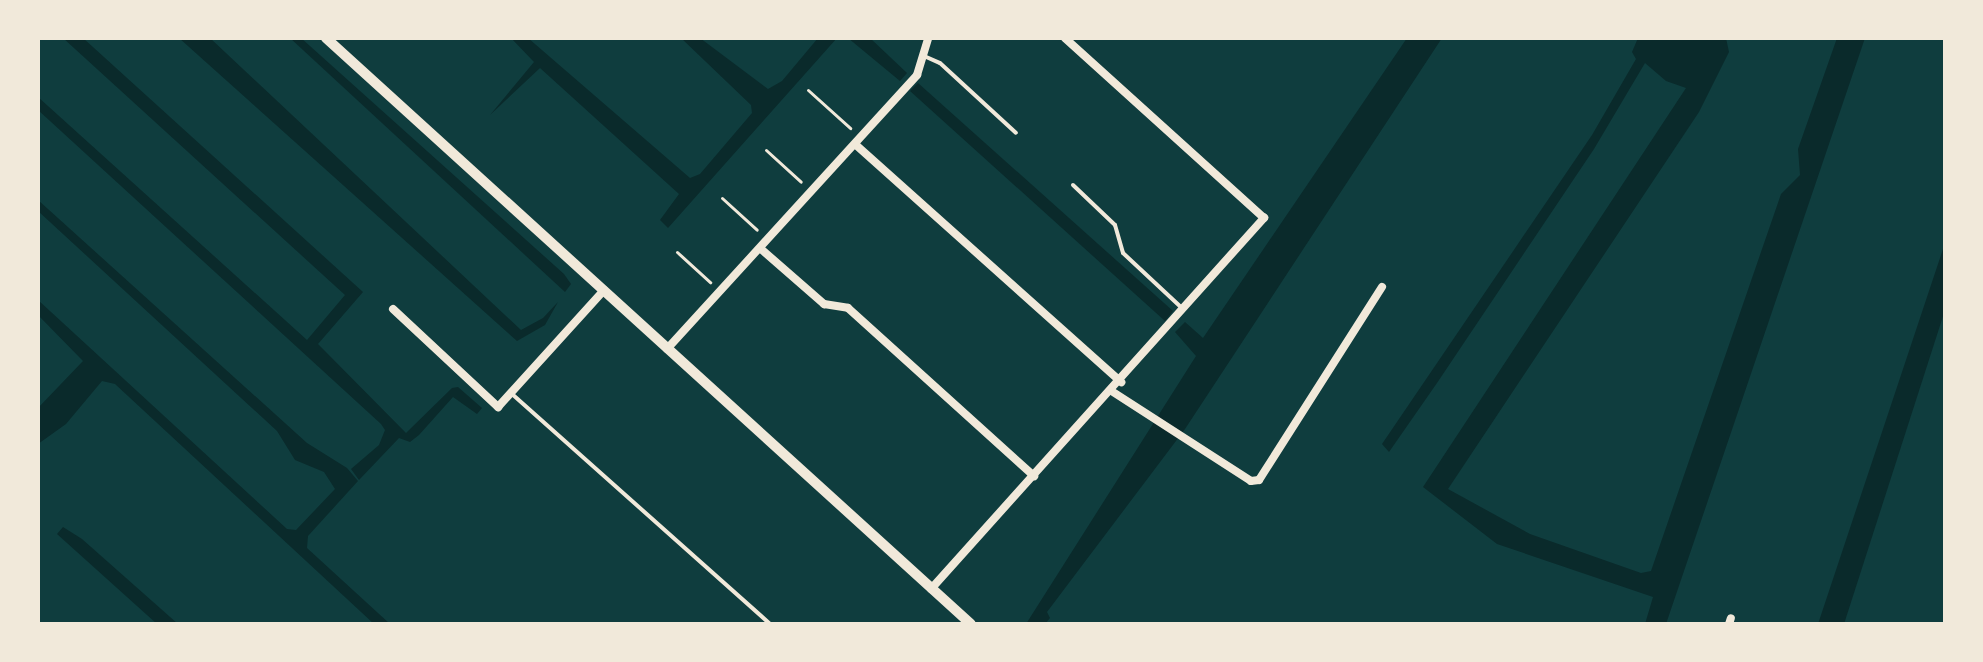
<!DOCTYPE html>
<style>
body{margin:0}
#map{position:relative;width:1983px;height:662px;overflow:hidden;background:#0f3d3e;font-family:Barlow,sans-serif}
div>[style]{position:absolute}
.water>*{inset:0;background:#0a2a2b}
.path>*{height:3px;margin:-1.5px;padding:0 1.5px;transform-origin:1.5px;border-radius:1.5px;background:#f1e9da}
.service>*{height:4px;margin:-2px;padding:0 2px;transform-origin:2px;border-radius:2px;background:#f1e9da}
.minor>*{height:8px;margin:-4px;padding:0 4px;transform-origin:4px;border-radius:4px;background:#f1e9da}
.tertiary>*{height:10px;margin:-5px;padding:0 5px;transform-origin:5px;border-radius:5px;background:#f1e9da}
span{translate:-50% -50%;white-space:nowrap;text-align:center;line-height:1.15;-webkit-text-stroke:8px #f1e9da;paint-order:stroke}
.frame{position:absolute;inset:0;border:40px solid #f1e9da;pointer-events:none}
</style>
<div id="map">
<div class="water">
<div style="clip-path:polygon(63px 38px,83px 38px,363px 292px,318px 344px,406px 433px,452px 388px,458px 387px,482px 408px,477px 414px,453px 397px,419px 435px,410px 442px,399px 438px,359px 480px,351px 469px,379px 445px,385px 430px,381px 424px,38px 110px,38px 97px,307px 340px,345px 295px)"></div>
<div style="clip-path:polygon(179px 38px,210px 38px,521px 330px,543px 318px,558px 302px,545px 325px,517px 341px)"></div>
<div style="clip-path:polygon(290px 38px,301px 38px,564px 274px,571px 284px,565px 292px)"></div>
<div style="clip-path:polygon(511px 38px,528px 38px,690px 178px,700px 174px,752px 113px,751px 105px,681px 38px,700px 38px,768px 89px,782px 81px,818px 38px,837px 38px,668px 228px,660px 220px,679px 194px,540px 68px,490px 115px,534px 62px)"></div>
<div style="clip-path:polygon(848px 38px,870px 38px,907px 73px,900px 81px)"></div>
<div style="clip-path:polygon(1407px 38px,1442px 38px,1185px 429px,1047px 612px,1050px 618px,1045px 624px,1026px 624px,1196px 356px,1175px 332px,1185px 322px,1203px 338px)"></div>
<div style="clip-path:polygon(1638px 38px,1726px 38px,1729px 52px,1699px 112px,1448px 489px,1530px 534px,1641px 573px,1651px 571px,1781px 194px,1800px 175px,1798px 149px,1837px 38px,1865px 38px,1666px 624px,1645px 624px,1653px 597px,1497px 544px,1423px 487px,1686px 88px,1666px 81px,1645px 63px,1594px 149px,1437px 383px,1389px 452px,1382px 444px,1592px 135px,1636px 59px,1632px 52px)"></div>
<div style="clip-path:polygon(918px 83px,1173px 311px,1165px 321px,910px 91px)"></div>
<div style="clip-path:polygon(38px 200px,307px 443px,347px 468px,358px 481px,308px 536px,307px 548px,390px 624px,374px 624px,115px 384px,102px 381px,66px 424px,38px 444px,38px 408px,83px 361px,38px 315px,38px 300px,287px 529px,296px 530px,335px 489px,324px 472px,295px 460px,277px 431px,38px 211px)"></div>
<div style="clip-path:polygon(1945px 243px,1945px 310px,1844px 624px,1818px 624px)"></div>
<div style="clip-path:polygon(63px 527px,82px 539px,178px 624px,157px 624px,57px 534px)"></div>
</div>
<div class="path">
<div style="left:808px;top:90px;width:57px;rotate:42.1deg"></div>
<div style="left:766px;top:150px;width:47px;rotate:42.4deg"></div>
<div style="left:722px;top:198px;width:47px;rotate:42.4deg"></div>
<div style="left:677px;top:252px;width:45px;rotate:42.3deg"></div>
</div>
<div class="service">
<div style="left:924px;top:56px;width:17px;rotate:24deg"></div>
<div style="left:940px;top:63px;width:103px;rotate:42.6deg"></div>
<div style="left:1073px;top:185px;width:58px;rotate:43.6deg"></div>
<div style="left:1115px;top:225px;width:29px;rotate:74deg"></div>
<div style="left:1123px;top:253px;width:82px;rotate:43deg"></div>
<div style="left:512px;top:394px;width:346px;rotate:41.7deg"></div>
</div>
<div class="minor">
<div style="left:856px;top:145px;width:356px;rotate:41.8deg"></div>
<div style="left:761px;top:249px;width:84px;rotate:41.1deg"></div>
<div style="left:824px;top:304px;width:24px;rotate:9deg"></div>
<div style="left:848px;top:308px;width:251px;rotate:42.1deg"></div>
<div style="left:393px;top:309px;width:144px;rotate:43deg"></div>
<div style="left:498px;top:407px;width:158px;rotate:-47.8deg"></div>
<div style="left:667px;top:349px;width:371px;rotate:-47.6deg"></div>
<div style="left:917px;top:75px;width:39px;rotate:-73deg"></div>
<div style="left:1113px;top:392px;width:164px;rotate:32.8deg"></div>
<div style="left:1251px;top:481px;width:8px;rotate:-7deg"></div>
<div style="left:1259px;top:480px;width:229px;rotate:-57.5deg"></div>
<div style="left:931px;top:589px;width:499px;rotate:-48.1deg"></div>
<div style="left:1264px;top:218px;width:268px;rotate:-137.9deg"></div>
<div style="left:1729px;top:624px;width:6px;rotate:-72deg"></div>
</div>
<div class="tertiary">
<div style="left:326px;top:38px;width:871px;rotate:42.26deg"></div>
</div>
<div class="frame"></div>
</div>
